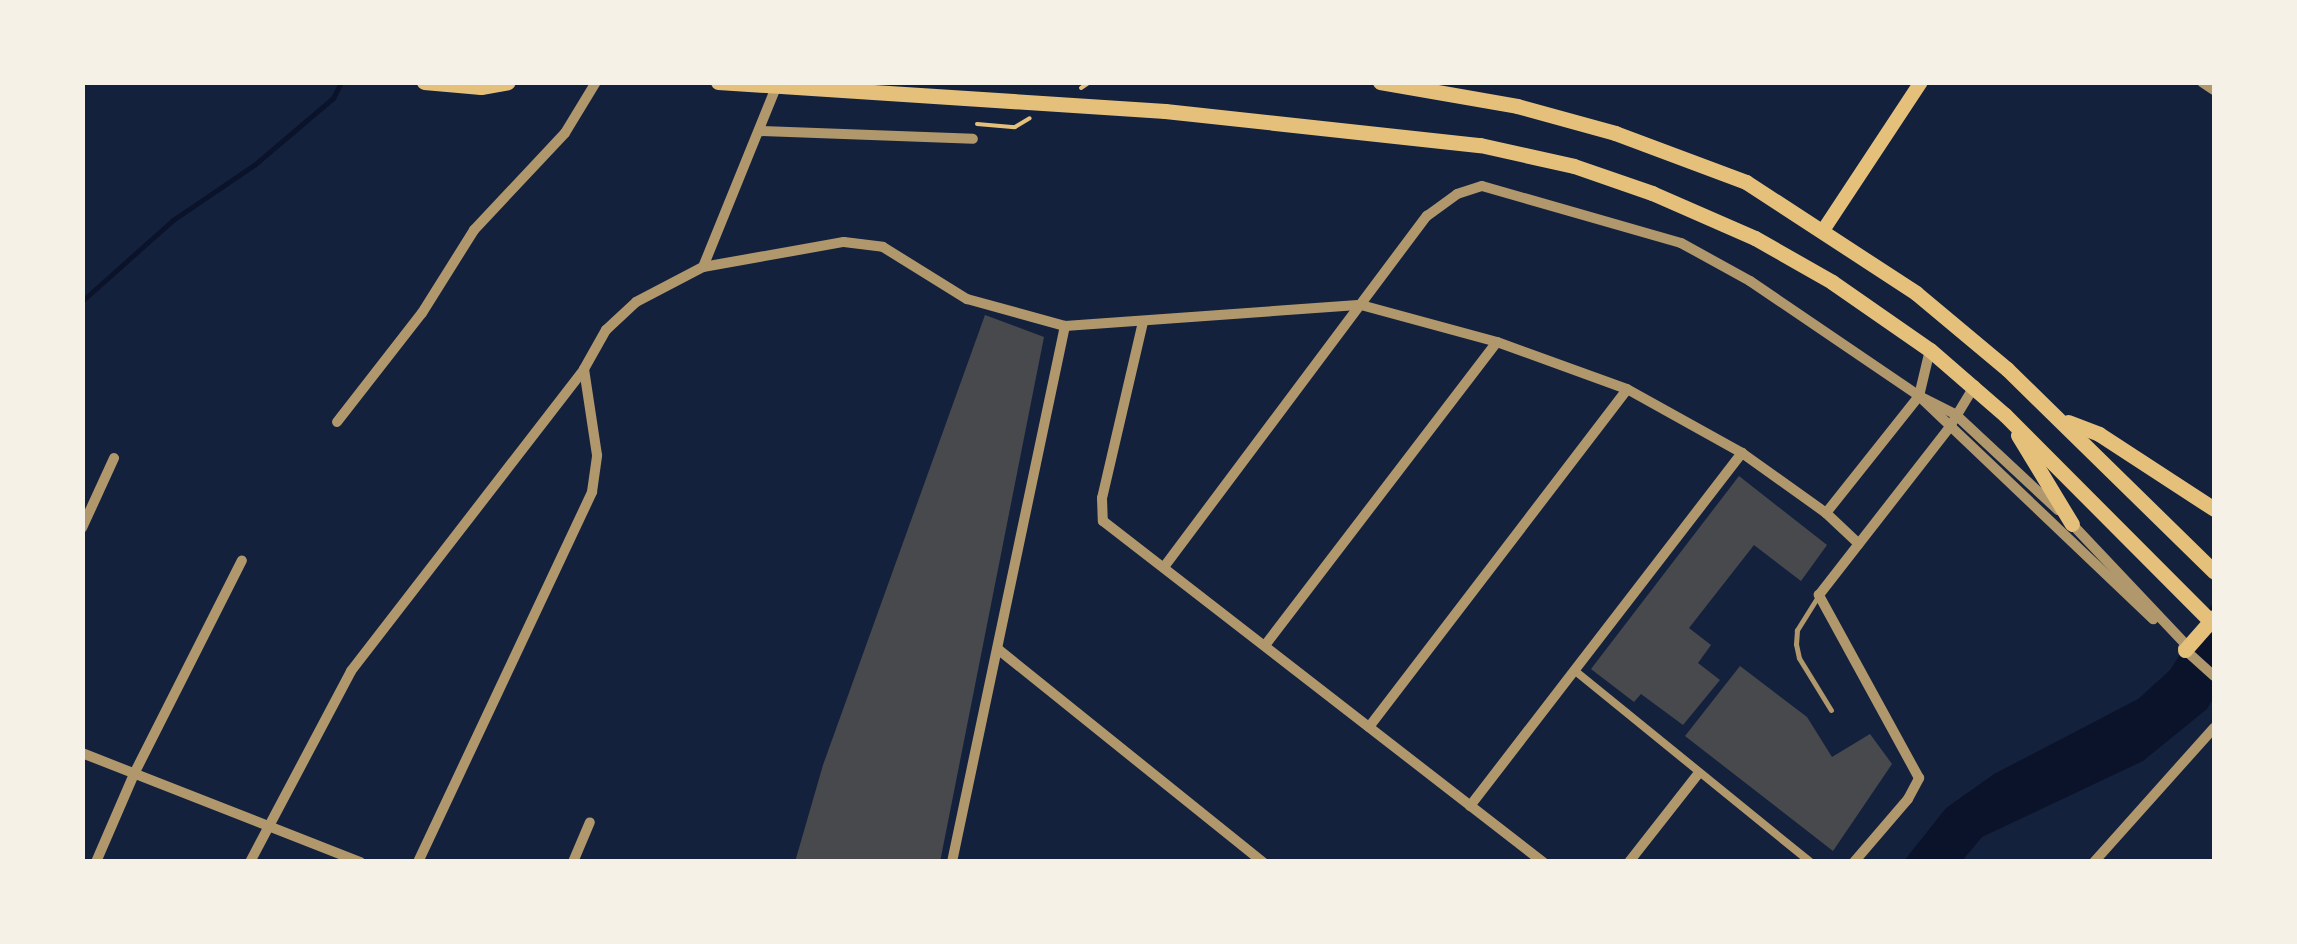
<!DOCTYPE html>
<style>
body{margin:0}
#map{position:relative;width:2297px;height:944px;overflow:hidden;background:#14213d;font-family:Inter,sans-serif}
div>[style]{position:absolute}
.water>*{inset:0;background:#0b132b}
.stream>*{height:5px;margin:-2.5px;padding:0 2.5px;transform-origin:2.5px;border-radius:2.5px;background:#0b132b}
.building>*{inset:0;background:#48494c}
.path>*{height:4px;margin:-2px;padding:0 2px;transform-origin:2px;border-radius:2px;background:#e5c07b}
.service>*{height:5px;margin:-2.5px;padding:0 2.5px;transform-origin:2.5px;border-radius:2.5px;background:#b1986c}
.pedestrian>*{height:8px;margin:-4px;padding:0 4px;transform-origin:4px;border-radius:4px;background:#b1986c}
.minor>*{height:10px;margin:-5px;padding:0 5px;transform-origin:5px;border-radius:5px;background:#b1986c}
.secondary>*{height:14px;margin:-7px;padding:0 7px;transform-origin:7px;border-radius:7px;background:#e5c07b}
.trunk>*{height:15px;margin:-7.5px;padding:0 7.5px;transform-origin:7.5px;border-radius:7.5px;background:#e5c07b}
span{translate:-50% -50%;white-space:nowrap;text-align:center;line-height:1.15;-webkit-text-stroke:10px #f6f1e7;paint-order:stroke}
.frame{position:absolute;inset:0;border:85px solid #f6f1e7;pointer-events:none}
</style>
<div id="map">
<div class="water">
<div style="clip-path:polygon(2214px 601px,2214px 697px,2207px 709px,2143px 761px,1982px 837px,1962px 861px,1903px 862px,1946px 808px,1994px 774px,2138px 699px,2170px 670px)"></div>
</div>
<div class="stream">
<div style="left:82px;top:301px;width:122px;rotate:-41.7deg"></div>
<div style="left:173px;top:220px;width:98px;rotate:-34.2deg"></div>
<div style="left:254px;top:165px;width:104px;rotate:-40.3deg"></div>
<div style="left:333px;top:98px;width:18px;rotate:-63deg"></div>
</div>
<div class="building">
<div style="clip-path:polygon(985px 315px,1044px 337px,940px 862px,795px 862px,823px 765px)"></div>
<div style="clip-path:polygon(1739px 476px,1827px 545px,1801px 581px,1754px 545px,1689px 628px,1711px 645px,1698px 663px,1720px 680px,1683px 725px,1641px 694px,1634px 702px,1591px 669px)"></div>
<div style="clip-path:polygon(1740px 666px,1807px 717px,1832px 757px,1870px 734px,1892px 764px,1833px 851px,1685px 736px)"></div>
</div>
<div class="path">
<div style="left:1081px;top:88px;width:11px;rotate:-34deg"></div>
<div style="left:977px;top:124px;width:38px;rotate:5deg"></div>
<div style="left:1015px;top:127px;width:17px;rotate:-31deg"></div>
</div>
<div class="service">
<div style="left:1817px;top:598px;width:38px;rotate:122deg"></div>
<div style="left:1797px;top:630px;width:14px;rotate:94deg"></div>
<div style="left:1796px;top:644px;width:14px;rotate:78deg"></div>
<div style="left:1799px;top:658px;width:61px;rotate:58.4deg"></div>
</div>
<div class="pedestrian">
<div style="left:1574px;top:670px;width:304px;rotate:39.1deg"></div>
</div>
<div class="minor">
<div style="left:2202px;top:82px;width:14px;rotate:34deg"></div>
<div style="left:759px;top:131px;width:214px;rotate:2.1deg"></div>
<div style="left:703px;top:267px;width:194px;rotate:-67.9deg"></div>
<div style="left:1143px;top:322px;width:181px;rotate:103.1deg"></div>
<div style="left:1102px;top:498px;width:23px;rotate:88deg"></div>
<div style="left:1103px;top:521px;width:557px;rotate:37.78deg"></div>
<div style="left:1923px;top:400px;width:318px;rotate:43.6deg"></div>
<div style="left:337px;top:422px;width:138px;rotate:-52.1deg"></div>
<div style="left:422px;top:313px;width:98px;rotate:-57.9deg"></div>
<div style="left:474px;top:230px;width:133px;rotate:-46.8deg"></div>
<div style="left:565px;top:133px;width:60px;rotate:-58.7deg"></div>
<div style="left:1826px;top:513px;width:149px;rotate:-51.5deg"></div>
<div style="left:1919px;top:396px;width:47px;rotate:-76.6deg"></div>
<div style="left:2070px;top:522px;width:173px;rotate:46.6deg"></div>
<div style="left:82px;top:528px;width:77px;rotate:-65.4deg"></div>
<div style="left:1164px;top:567px;width:439px;rotate:-53.2deg"></div>
<div style="left:1427px;top:216px;width:37px;rotate:-36deg"></div>
<div style="left:1457px;top:194px;width:26px;rotate:-18deg"></div>
<div style="left:1482px;top:186px;width:207px;rotate:16deg"></div>
<div style="left:1681px;top:243px;width:79px;rotate:28.8deg"></div>
<div style="left:1750px;top:281px;width:204px;rotate:34.2deg"></div>
<div style="left:1919px;top:396px;width:40px;rotate:26.6deg"></div>
<div style="left:1955px;top:414px;width:141px;rotate:43deg"></div>
<div style="left:1266px;top:644px;width:380px;rotate:-52.6deg"></div>
<div style="left:2183px;top:648px;width:42px;rotate:42.1deg"></div>
<div style="left:999px;top:650px;width:339px;rotate:38.8deg"></div>
<div style="left:1369px;top:727px;width:425px;rotate:-52.6deg"></div>
<div style="left:82px;top:753px;width:299px;rotate:21.4deg"></div>
<div style="left:1470px;top:806px;width:446px;rotate:-52.4deg"></div>
<div style="left:96px;top:862px;width:98px;rotate:-66.6deg"></div>
<div style="left:135px;top:772px;width:237px;rotate:-63.2deg"></div>
<div style="left:250px;top:862px;width:216px;rotate:-62.1deg"></div>
<div style="left:351px;top:671px;width:381px;rotate:-52.3deg"></div>
<div style="left:584px;top:369px;width:45px;rotate:-60.6deg"></div>
<div style="left:606px;top:330px;width:41px;rotate:-43deg"></div>
<div style="left:636px;top:302px;width:76px;rotate:-27.6deg"></div>
<div style="left:703px;top:267px;width:143px;rotate:-10.1deg"></div>
<div style="left:844px;top:242px;width:39px;rotate:7deg"></div>
<div style="left:883px;top:247px;width:99px;rotate:31.8deg"></div>
<div style="left:967px;top:299px;width:102px;rotate:15.4deg"></div>
<div style="left:1065px;top:326px;width:297px;rotate:-4.1deg"></div>
<div style="left:1361px;top:305px;width:141px;rotate:15.2deg"></div>
<div style="left:1497px;top:342px;width:138px;rotate:19.9deg"></div>
<div style="left:1627px;top:389px;width:132px;rotate:29.1deg"></div>
<div style="left:1742px;top:453px;width:103px;rotate:35.5deg"></div>
<div style="left:1826px;top:513px;width:45px;rotate:43.2deg"></div>
<div style="left:418px;top:862px;width:409px;rotate:-64.8deg"></div>
<div style="left:592px;top:492px;width:37px;rotate:-82deg"></div>
<div style="left:597px;top:455px;width:87px;rotate:-98.6deg"></div>
<div style="left:573px;top:862px;width:43px;rotate:-67deg"></div>
<div style="left:952px;top:862px;width:548px;rotate:-78.1deg"></div>
<div style="left:1629px;top:862px;width:112px;rotate:-51.9deg"></div>
<div style="left:1854px;top:862px;width:83px;rotate:-49.4deg"></div>
<div style="left:1908px;top:799px;width:24px;rotate:-62deg"></div>
<div style="left:1919px;top:778px;width:209px;rotate:-118.7deg"></div>
<div style="left:1819px;top:595px;width:212px;rotate:-52.1deg"></div>
<div style="left:1949px;top:428px;width:50px;rotate:-58.8deg"></div>
<div style="left:2094px;top:862px;width:180px;rotate:-48.2deg"></div>
</div>
<div class="secondary">
<div style="left:1824px;top:229px;width:176px;rotate:-56.6deg"></div>
</div>
<div class="trunk">
<div style="left:424px;top:82px;width:57px;rotate:5deg"></div>
<div style="left:481px;top:87px;width:27px;rotate:-10deg"></div>
<div style="left:718px;top:82px;width:448px;rotate:3.7deg"></div>
<div style="left:1165px;top:111px;width:317px;rotate:6.2deg"></div>
<div style="left:1480px;top:145px;width:96px;rotate:12.6deg"></div>
<div style="left:1574px;top:166px;width:83px;rotate:19.1deg"></div>
<div style="left:1652px;top:193px;width:112px;rotate:23.6deg"></div>
<div style="left:1755px;top:238px;width:89px;rotate:29.7deg"></div>
<div style="left:1832px;top:282px;width:119px;rotate:34.8deg"></div>
<div style="left:1930px;top:350px;width:99px;rotate:40.9deg"></div>
<div style="left:2005px;top:415px;width:296px;rotate:45.1deg"></div>
<div style="left:1380px;top:82px;width:139px;rotate:9.9deg"></div>
<div style="left:1517px;top:106px;width:102px;rotate:15.4deg"></div>
<div style="left:1615px;top:133px;width:140px;rotate:20.5deg"></div>
<div style="left:1746px;top:182px;width:203px;rotate:33.1deg"></div>
<div style="left:1916px;top:293px;width:119px;rotate:39.9deg"></div>
<div style="left:2007px;top:369px;width:290px;rotate:44.4deg"></div>
<div style="left:2068px;top:422px;width:33px;rotate:21deg"></div>
<div style="left:2099px;top:434px;width:137px;rotate:33.1deg"></div>
<div style="left:2018px;top:435px;width:104px;rotate:58.8deg"></div>
<div style="left:2185px;top:650px;width:44px;rotate:-48.7deg"></div>
</div>
<div class="frame"></div>
</div>
